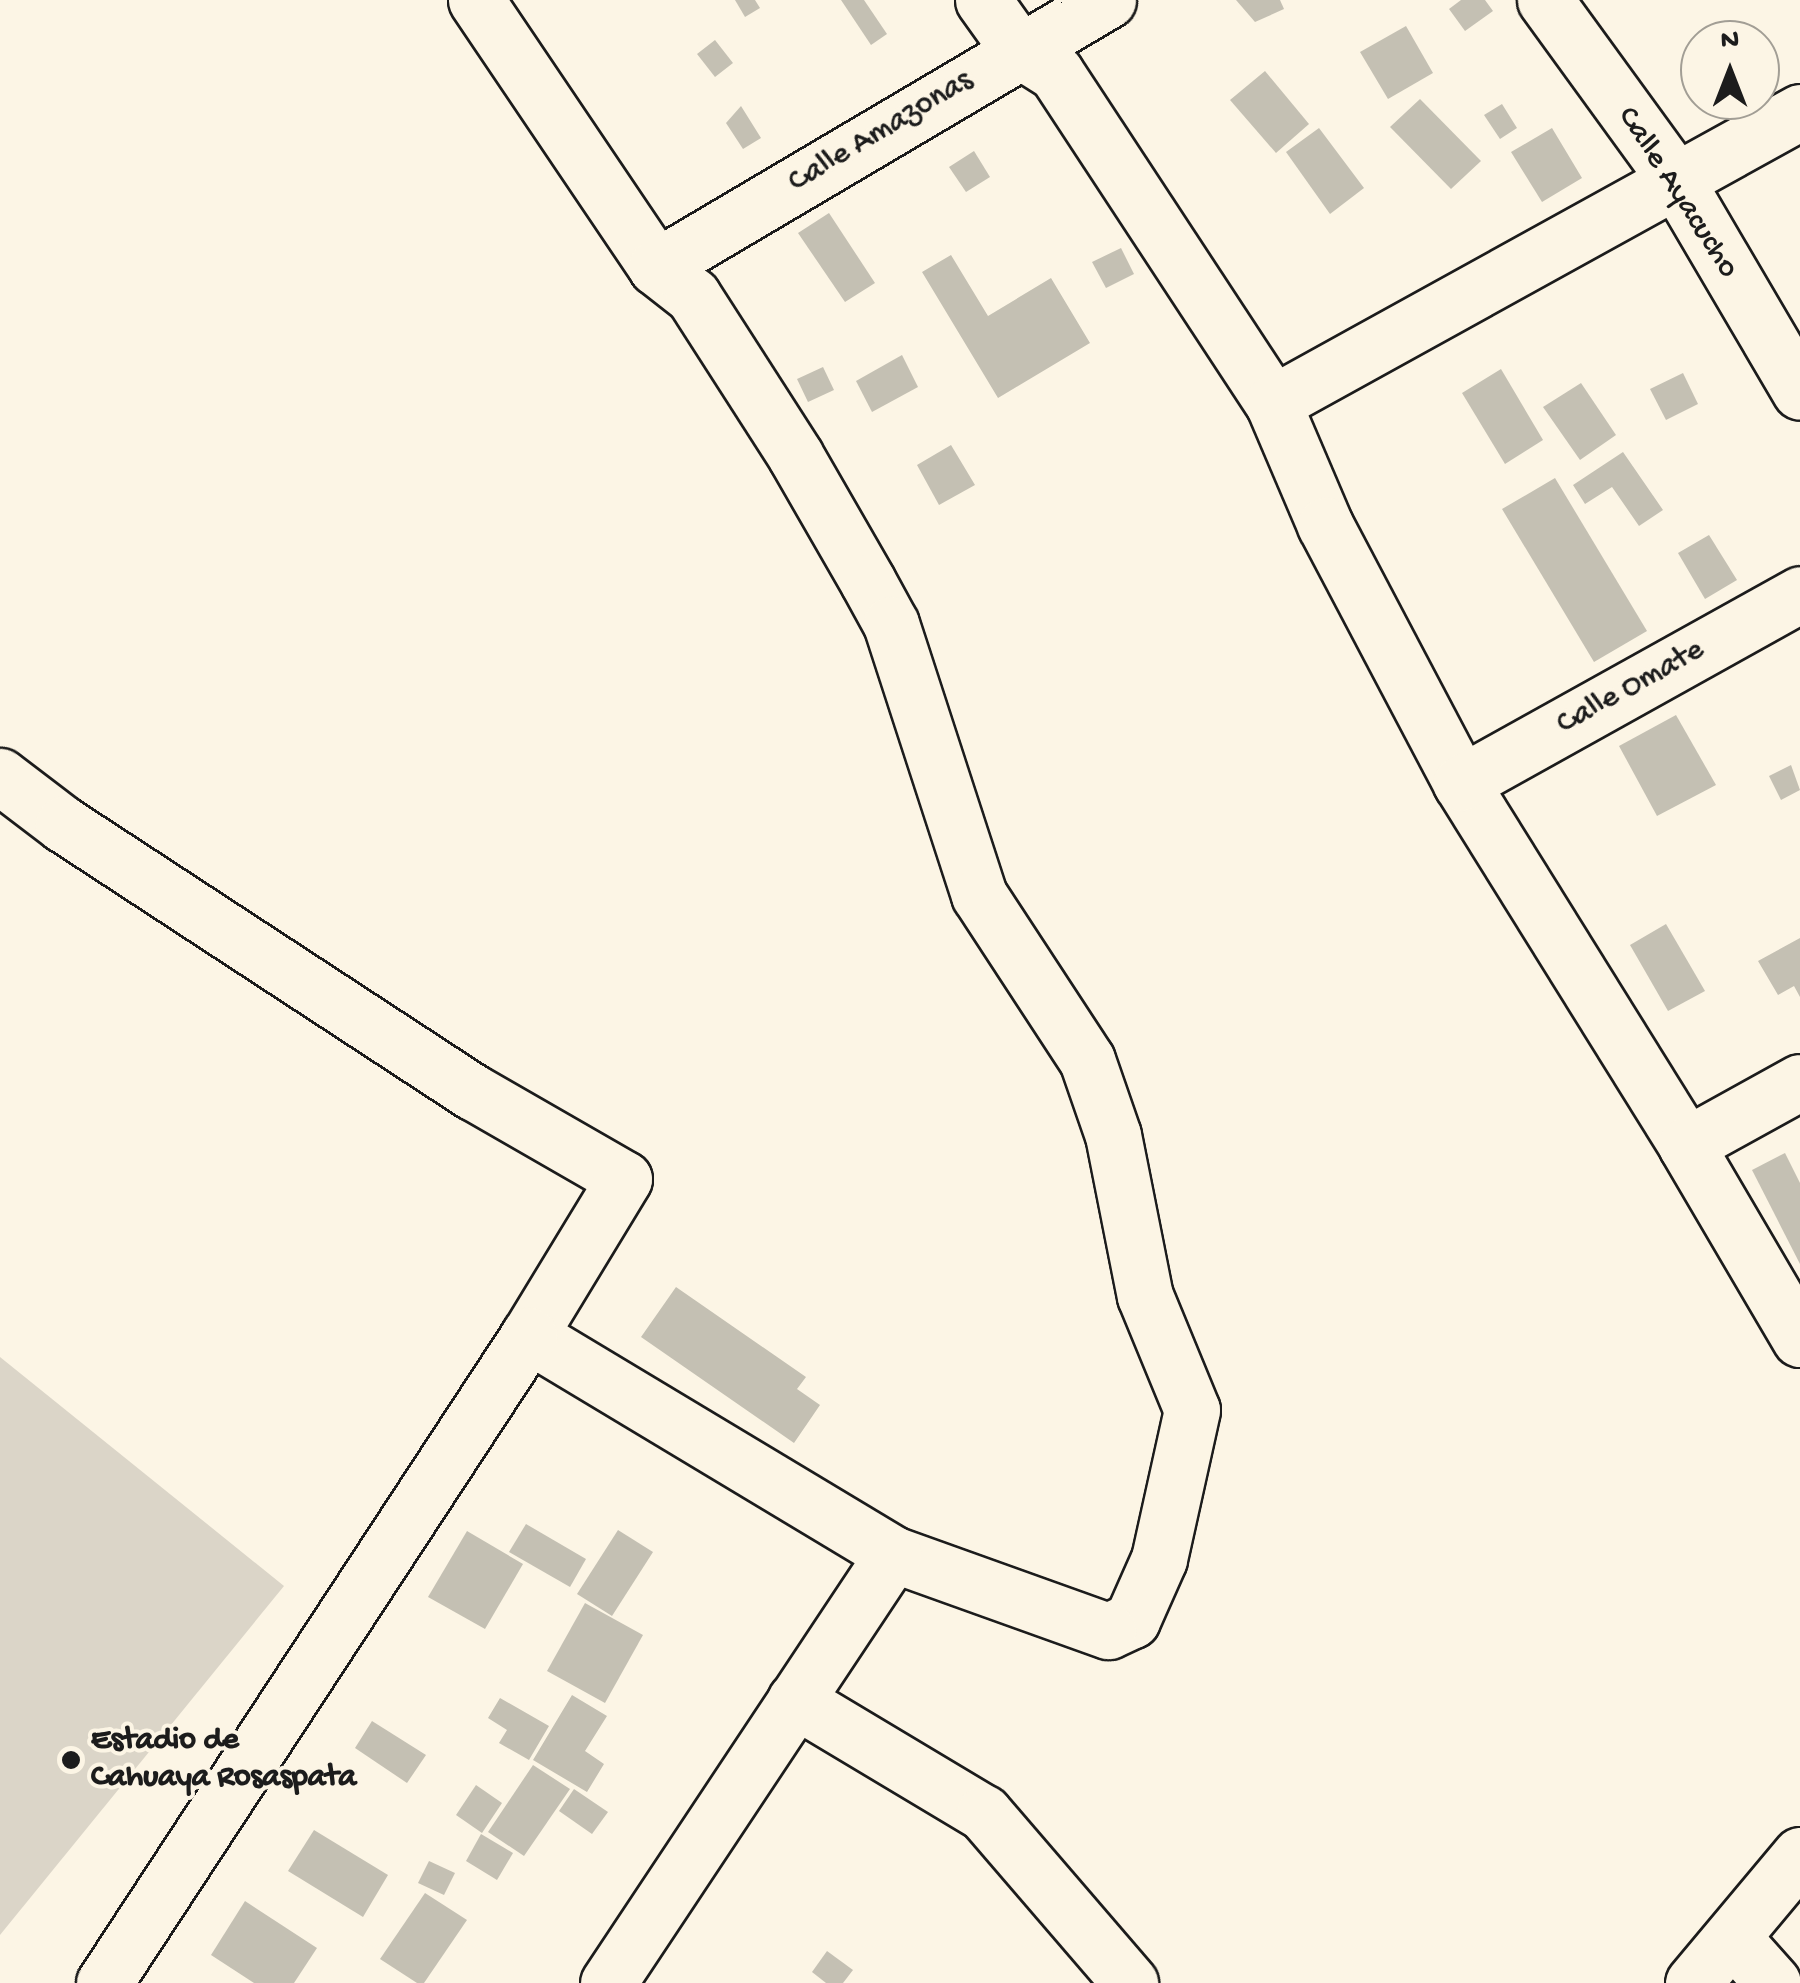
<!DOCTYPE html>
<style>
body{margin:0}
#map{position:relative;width:1800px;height:1983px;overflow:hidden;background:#fcf5e5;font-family:"Gochi Hand",sans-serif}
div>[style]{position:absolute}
.green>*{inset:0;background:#dbd5c8}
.building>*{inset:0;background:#c4c0b3}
.roads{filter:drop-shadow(2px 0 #1c1c1c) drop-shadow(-2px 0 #1c1c1c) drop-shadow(0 2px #1c1c1c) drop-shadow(0 -2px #1c1c1c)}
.minor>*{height:55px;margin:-27.5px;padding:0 27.5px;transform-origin:27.5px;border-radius:27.5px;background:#fcf5e5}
.dots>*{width:28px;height:28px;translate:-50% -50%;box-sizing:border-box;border:5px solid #fcf5e5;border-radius:50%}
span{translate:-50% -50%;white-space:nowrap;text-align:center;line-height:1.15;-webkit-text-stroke:8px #fcf5e5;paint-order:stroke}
.street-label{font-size:32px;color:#1c1c1c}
.poi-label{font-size:32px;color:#1c1c1c;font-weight:700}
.left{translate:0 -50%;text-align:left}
.north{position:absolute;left:1680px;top:20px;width:100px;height:100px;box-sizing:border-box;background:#fcf5e5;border:2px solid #a29e95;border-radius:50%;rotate:0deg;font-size:28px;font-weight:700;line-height:40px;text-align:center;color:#1c1c1c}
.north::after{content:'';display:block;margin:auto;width:35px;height:45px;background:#1c1c1c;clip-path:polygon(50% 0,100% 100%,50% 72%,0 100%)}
</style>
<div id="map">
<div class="green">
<div style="clip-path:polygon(0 1357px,284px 1586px,0 1935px)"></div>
</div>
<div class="building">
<div style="clip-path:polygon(735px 0,755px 0,760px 8px,745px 17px)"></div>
<div style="clip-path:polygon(841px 0,864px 0,887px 34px,871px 45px)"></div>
<div style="clip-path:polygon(1236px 0,1280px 0,1284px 9px,1255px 22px)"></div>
<div style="clip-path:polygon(1461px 0,1485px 0,1493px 11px,1465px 31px,1449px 9px)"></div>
<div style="clip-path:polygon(1406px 26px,1433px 73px,1388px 99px,1360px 52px)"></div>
<div style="clip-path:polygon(715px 40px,733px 63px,715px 77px,697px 54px)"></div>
<div style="clip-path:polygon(1265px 71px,1309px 124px,1276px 153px,1230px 100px)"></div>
<div style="clip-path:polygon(1420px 99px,1481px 161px,1451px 189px,1390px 127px)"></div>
<div style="clip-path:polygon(1502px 104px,1517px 128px,1500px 139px,1484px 115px)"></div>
<div style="clip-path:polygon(741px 106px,761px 138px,743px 149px,726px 123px)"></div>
<div style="clip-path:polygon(1319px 128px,1364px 188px,1330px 214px,1286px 152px)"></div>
<div style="clip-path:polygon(1552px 128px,1582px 178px,1542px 202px,1511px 152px)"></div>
<div style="clip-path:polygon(974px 151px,990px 177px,966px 192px,949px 167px)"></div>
<div style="clip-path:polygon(829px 213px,875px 283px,845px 302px,798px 233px)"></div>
<div style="clip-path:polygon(1121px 248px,1134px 274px,1106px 288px,1092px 262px)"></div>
<div style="clip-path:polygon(951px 255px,988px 316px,1051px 278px,1090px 343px,998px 398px,922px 272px)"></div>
<div style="clip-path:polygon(902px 355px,918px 387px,872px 412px,856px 381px)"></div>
<div style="clip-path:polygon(823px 367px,834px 390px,808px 402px,797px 379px)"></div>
<div style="clip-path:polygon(1501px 369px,1543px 440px,1505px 464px,1462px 393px)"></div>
<div style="clip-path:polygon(1683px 373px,1698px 404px,1666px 420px,1650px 389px)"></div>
<div style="clip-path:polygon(1581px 383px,1616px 435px,1580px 460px,1543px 407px)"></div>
<div style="clip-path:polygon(951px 445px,975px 485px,939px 505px,917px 465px)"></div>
<div style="clip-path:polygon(1623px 452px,1663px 510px,1639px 526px,1612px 487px,1585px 504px,1573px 485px)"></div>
<div style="clip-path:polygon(1555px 478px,1647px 631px,1594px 662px,1502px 509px)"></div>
<div style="clip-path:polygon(1709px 535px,1737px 580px,1705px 599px,1678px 553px)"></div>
<div style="clip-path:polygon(1676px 715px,1716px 785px,1657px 816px,1619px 746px)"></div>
<div style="clip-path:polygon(1791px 765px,1800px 790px,1781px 800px,1769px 776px)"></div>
<div style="clip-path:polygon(1666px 924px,1705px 991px,1668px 1011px,1630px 945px)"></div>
<div style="clip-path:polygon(1800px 938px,1800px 997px,1794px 986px,1778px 995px,1758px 961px)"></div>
<div style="clip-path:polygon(1785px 1153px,1800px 1183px,1800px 1264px,1752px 1170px)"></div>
<div style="clip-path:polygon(676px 1287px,806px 1377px,797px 1389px,820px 1405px,794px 1443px,641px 1337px)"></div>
<div style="clip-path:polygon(526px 1524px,586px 1559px,570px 1587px,509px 1552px)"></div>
<div style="clip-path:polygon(618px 1530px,653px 1552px,612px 1616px,577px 1594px)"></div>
<div style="clip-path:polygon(467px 1531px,523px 1564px,485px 1629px,428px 1597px)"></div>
<div style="clip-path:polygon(585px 1603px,643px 1635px,605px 1703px,547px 1671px)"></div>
<div style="clip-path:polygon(572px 1695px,607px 1716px,585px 1751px,604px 1764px,587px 1792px,533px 1760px)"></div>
<div style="clip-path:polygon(500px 1698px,549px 1726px,529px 1760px,499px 1743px,507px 1730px,488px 1718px)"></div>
<div style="clip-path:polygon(372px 1721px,426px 1755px,407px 1783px,355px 1748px)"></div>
<div style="clip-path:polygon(533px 1765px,570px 1789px,524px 1856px,488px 1832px)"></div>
<div style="clip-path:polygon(476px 1785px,502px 1803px,482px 1833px,456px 1815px)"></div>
<div style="clip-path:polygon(574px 1789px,608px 1812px,592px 1834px,559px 1811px)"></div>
<div style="clip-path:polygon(314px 1830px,388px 1875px,363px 1917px,288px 1871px)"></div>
<div style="clip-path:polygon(481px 1834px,513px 1853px,497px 1880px,466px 1861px)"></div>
<div style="clip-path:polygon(429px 1861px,455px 1873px,444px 1895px,418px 1883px)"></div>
<div style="clip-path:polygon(425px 1893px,467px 1920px,424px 1983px,417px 1983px,380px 1959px)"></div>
<div style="clip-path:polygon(245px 1901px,317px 1948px,294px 1983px,254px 1983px,211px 1955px)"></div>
<div style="clip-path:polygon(827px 1951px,853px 1970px,843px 1983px,826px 1983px,812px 1972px)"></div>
</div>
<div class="roads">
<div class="minor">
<div style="left:476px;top:0;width:322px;rotate:56deg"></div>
<div style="left:656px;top:267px;width:47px;rotate:38.1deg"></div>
<div style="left:693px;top:296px;width:189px;rotate:57.3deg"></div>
<div style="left:795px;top:455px;width:146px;rotate:60.1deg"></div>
<div style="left:868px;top:582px;width:48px;rotate:61.3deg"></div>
<div style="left:891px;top:624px;width:285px;rotate:72deg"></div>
<div style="left:979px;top:895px;width:197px;rotate:56.8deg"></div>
<div style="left:1087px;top:1060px;width:79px;rotate:70.9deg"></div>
<div style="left:1113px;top:1135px;width:164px;rotate:78.8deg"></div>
<div style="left:1145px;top:1296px;width:123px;rotate:67.6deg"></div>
<div style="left:1192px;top:1410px;width:153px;rotate:102.5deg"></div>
<div style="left:1159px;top:1559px;width:67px;rotate:113.9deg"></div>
<div style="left:1132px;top:1620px;width:26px;rotate:155deg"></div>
<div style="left:1108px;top:1631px;width:228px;rotate:-160.3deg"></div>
<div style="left:893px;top:1554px;width:425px;rotate:-149deg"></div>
<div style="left:983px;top:0;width:60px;rotate:54.5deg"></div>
<div style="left:1018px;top:49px;width:45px;rotate:32.3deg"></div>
<div style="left:1056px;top:73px;width:395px;rotate:56.7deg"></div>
<div style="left:1273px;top:403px;width:133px;rotate:66.9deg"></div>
<div style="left:1325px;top:525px;width:292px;rotate:62.2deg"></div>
<div style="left:1461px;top:783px;width:426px;rotate:58.1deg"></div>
<div style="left:1686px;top:1145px;width:225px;rotate:59.6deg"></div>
<div style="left:1545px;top:0;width:225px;rotate:54deg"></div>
<div style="left:1677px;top:182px;width:243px;rotate:59.6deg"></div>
<div style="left:656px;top:267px;width:525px;rotate:-30.57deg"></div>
<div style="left:1273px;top:403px;width:602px;rotate:-28.91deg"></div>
<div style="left:0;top:776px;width:79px;rotate:37.3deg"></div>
<div style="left:63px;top:824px;width:490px;rotate:33.2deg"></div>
<div style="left:473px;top:1092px;width:174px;rotate:29.9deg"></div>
<div style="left:624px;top:1179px;width:183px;rotate:121.3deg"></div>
<div style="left:529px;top:1335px;width:775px;rotate:123.26deg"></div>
<div style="left:1461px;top:783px;width:388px;rotate:-29.1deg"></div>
<div style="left:1686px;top:1145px;width:130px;rotate:-28.9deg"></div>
<div style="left:795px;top:1700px;width:220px;rotate:30.9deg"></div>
<div style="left:984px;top:1813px;width:224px;rotate:49.3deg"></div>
<div style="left:1733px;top:1938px;width:60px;rotate:48.4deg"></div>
<div style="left:608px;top:1983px;width:515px;rotate:-56.4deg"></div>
<div style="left:1693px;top:1983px;width:167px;rotate:-50.1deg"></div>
</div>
</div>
<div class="dots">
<div style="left:71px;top:1760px;background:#1c1c1c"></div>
</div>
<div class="street-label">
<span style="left:881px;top:132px;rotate:-31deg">Calle Amazonas</span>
<span style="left:1677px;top:193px;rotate:57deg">Calle Ayacucho</span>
<span style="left:1631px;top:688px;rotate:-29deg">Calle Omate</span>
</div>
<div class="poi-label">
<span class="left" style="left:91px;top:1760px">Estadio de<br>Cahuaya Rosaspata</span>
</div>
<div class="north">N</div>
</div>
